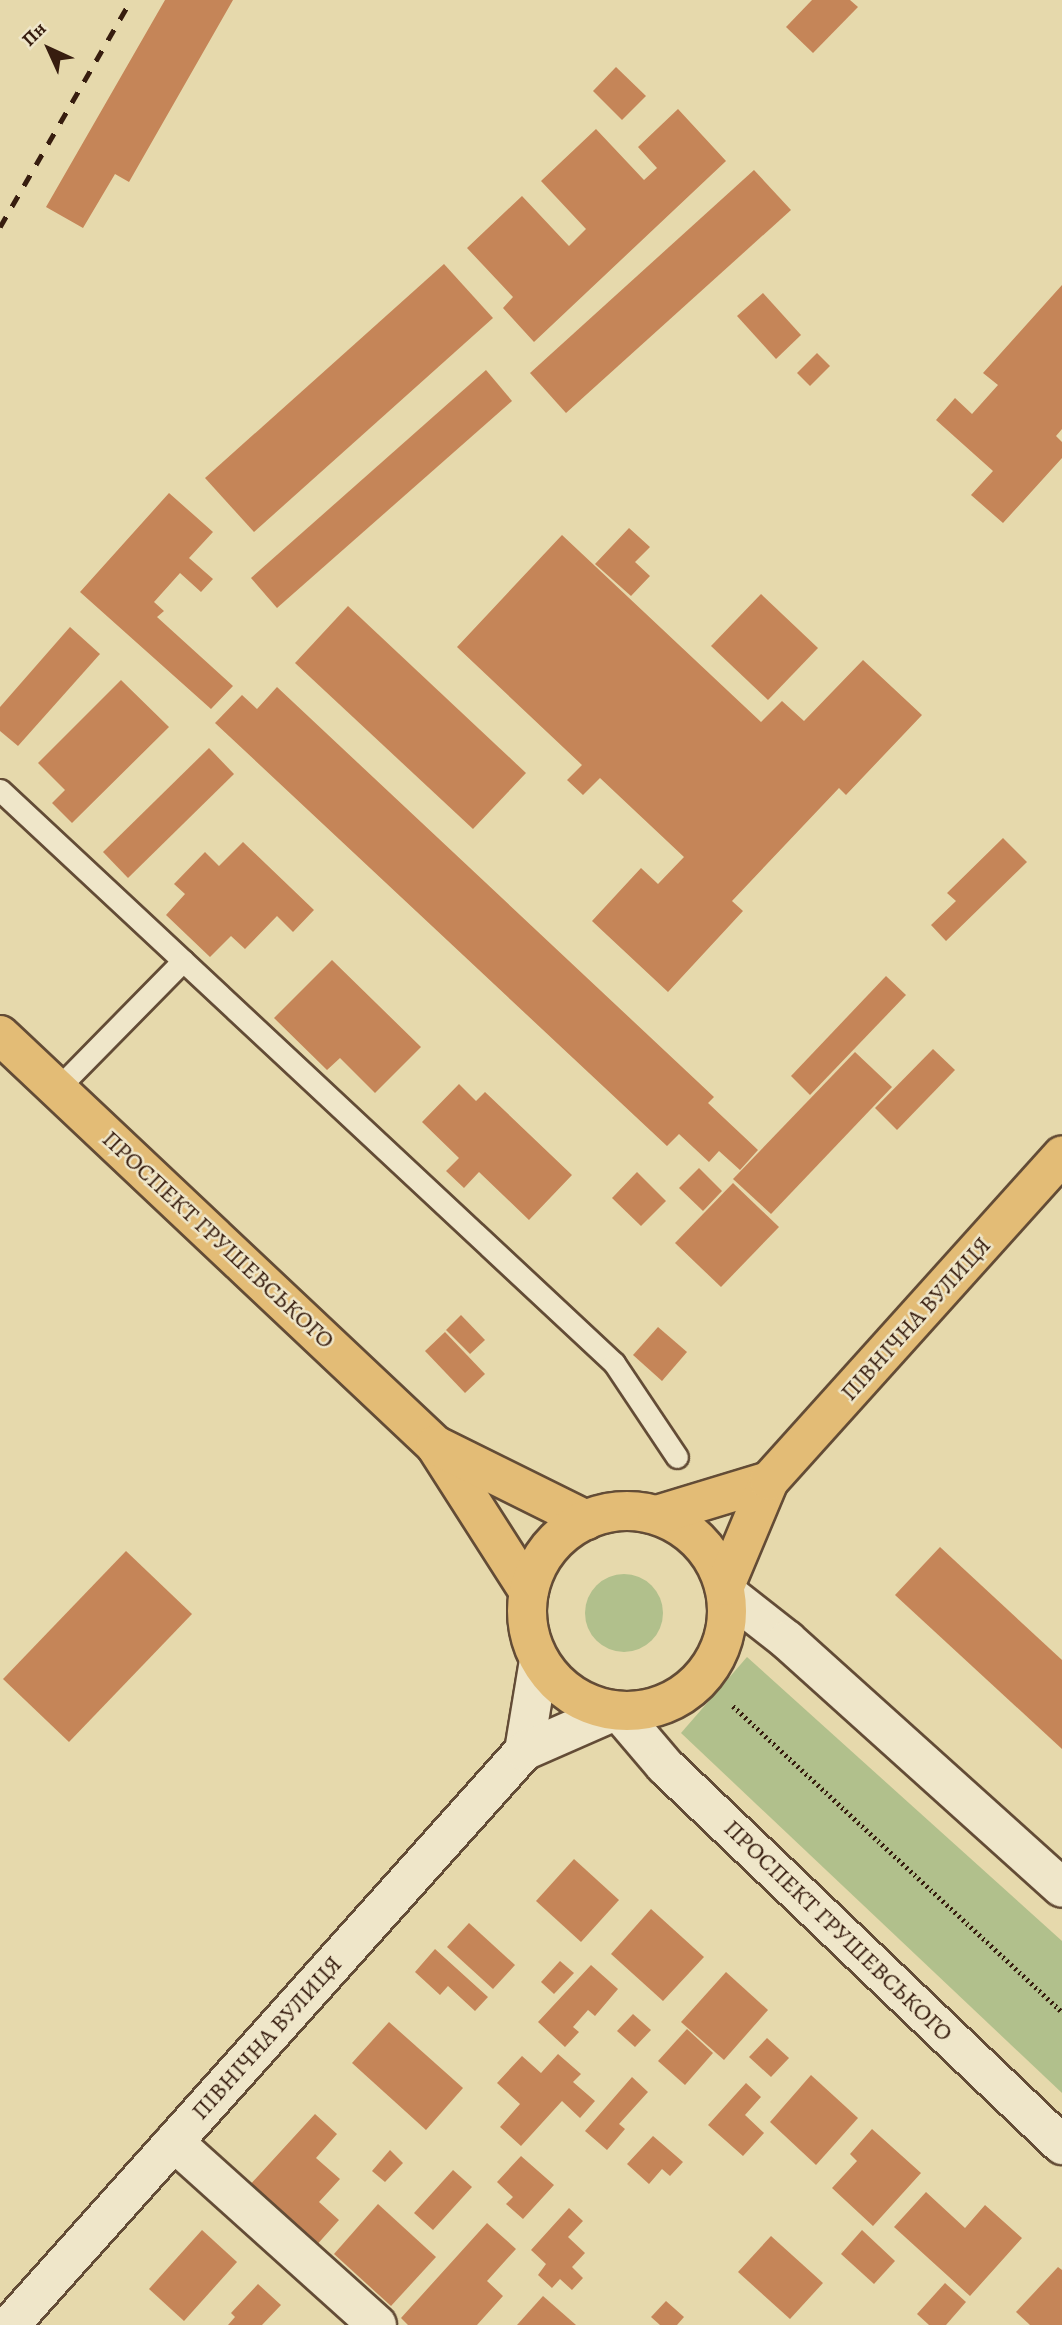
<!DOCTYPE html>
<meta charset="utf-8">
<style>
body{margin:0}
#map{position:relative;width:1062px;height:2325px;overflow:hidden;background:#e6d9ac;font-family:Alegreya,serif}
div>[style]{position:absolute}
.green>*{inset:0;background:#b1c08c}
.round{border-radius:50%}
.building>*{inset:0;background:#c58558}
.path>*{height:4.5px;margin-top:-2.25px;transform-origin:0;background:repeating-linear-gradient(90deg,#371d0f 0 2px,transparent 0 5.5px)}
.roads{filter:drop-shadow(2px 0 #634c36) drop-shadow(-2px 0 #634c36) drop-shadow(0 2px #634c36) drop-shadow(0 -2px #634c36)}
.service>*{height:21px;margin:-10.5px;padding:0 10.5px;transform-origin:10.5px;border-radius:10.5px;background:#efe6c9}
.minor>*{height:38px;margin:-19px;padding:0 19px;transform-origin:19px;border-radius:19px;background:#efe6c9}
.secondary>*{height:38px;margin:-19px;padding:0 19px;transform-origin:19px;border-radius:19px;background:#efe6c9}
.primary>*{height:38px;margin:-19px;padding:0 19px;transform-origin:19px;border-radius:19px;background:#e3bc76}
.primary>.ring{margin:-19px;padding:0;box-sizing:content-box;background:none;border:38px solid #e3bc76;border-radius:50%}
.rail>*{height:5px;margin-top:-2.5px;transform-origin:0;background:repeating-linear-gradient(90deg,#371d0f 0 12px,transparent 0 24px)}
span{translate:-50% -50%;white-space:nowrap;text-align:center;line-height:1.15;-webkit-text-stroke:5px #efe6c9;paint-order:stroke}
.street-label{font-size:24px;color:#371d0f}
.north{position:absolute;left:14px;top:14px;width:70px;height:70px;-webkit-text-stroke:5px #efe6c9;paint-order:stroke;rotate:315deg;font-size:19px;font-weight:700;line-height:28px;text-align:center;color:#371d0f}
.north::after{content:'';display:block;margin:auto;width:24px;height:32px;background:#371d0f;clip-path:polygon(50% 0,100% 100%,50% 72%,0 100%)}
</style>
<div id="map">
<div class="green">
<div class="round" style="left:585px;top:1574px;width:78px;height:78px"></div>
<div style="clip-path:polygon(747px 1657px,1062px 1941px,1062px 2093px,681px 1733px)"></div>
</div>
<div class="building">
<div style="clip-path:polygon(165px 0,233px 0,129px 182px,115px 174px,83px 228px,46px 207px)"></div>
<div style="clip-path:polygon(812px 0,850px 0,858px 7px,813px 53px,786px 27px)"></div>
<div style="clip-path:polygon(616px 67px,646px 96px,622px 120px,593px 91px)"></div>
<div style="clip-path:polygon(678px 109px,726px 161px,534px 342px,503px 308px,513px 297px,467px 248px,522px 196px,569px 246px,586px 229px,541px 181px,596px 129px,644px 180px,657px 168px,638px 147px)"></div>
<div style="clip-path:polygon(754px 170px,791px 210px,566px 413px,530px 373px)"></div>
<div style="clip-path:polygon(444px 264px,493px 318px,254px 532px,205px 478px)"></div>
<div style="clip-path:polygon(1062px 285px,1062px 429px,1056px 436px,1062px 442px,1062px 458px,1003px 523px,971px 495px,993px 471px,936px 420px,955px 398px,972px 414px,998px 385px,983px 373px)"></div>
<div style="clip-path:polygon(763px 293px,801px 335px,776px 359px,737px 316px)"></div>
<div style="clip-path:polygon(817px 353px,830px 366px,810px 386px,797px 373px)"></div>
<div style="clip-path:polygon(486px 370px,512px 401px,277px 608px,251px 578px)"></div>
<div style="clip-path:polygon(169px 493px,213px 532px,189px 558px,213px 579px,201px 592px,180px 573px,154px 602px,164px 611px,157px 617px,233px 686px,211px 709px,80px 592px)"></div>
<div style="clip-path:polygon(629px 528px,650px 547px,635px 562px,650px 576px,631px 596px,595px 564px)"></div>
<div style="clip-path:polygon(562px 535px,761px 722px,782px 701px,804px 721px,863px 660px,922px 715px,846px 795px,839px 788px,732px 901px,743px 911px,668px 992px,592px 921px,641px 868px,658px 884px,684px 857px,600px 778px,583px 795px,567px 780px,582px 765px,457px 647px)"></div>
<div style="clip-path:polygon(761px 594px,818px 648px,768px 700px,711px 646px)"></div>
<div style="clip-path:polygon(348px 606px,526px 773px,473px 829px,295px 663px)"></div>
<div style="clip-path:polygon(70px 627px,100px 654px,18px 746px,0 731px,0 707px)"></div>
<div style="clip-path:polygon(121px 680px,169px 727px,72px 823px,52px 803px,65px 790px,38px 763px)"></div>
<div style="clip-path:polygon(277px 687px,714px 1097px,708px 1103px,758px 1150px,740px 1170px,719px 1151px,709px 1162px,679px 1134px,667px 1146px,215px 723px,242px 695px,257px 709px)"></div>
<div style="clip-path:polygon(209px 748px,234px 774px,128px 878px,103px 852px)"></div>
<div style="clip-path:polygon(1003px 838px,1027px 862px,946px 941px,931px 925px,956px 901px,947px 893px)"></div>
<div style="clip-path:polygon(243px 842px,314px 910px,293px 932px,277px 916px,245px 949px,231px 936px,210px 957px,166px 915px,185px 894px,174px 884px,205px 852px,219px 866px)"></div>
<div style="clip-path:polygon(332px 960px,421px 1047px,375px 1093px,340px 1058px,327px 1070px,274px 1018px)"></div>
<div style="clip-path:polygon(886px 976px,906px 995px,810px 1095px,791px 1076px)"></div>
<div style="clip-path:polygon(933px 1049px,955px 1070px,897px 1130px,875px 1108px)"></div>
<div style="clip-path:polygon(855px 1052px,892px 1087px,771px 1214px,733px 1179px)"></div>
<div style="clip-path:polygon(459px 1084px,476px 1101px,485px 1092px,572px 1175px,529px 1220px,479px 1172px,464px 1188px,446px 1171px,459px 1158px,422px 1122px)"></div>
<div style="clip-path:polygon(699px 1168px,722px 1191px,703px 1211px,679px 1188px)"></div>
<div style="clip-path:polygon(637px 1172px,666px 1201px,641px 1226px,612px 1198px)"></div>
<div style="clip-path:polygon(733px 1183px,779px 1227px,721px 1287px,675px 1243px)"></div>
<div style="clip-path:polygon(461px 1315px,485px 1340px,470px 1354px,446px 1330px)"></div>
<div style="clip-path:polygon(658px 1327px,687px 1352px,662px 1381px,633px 1355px)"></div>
<div style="clip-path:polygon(445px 1332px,485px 1374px,465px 1393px,425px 1351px)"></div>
<div style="clip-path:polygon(940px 1547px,1062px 1660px,1062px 1749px,895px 1595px)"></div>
<div style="clip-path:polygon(126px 1551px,192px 1614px,69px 1742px,3px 1679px)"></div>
<div style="clip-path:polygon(574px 1859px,619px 1900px,581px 1942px,536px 1901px)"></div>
<div style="clip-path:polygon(651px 1909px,704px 1957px,663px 2001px,611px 1954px)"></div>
<div style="clip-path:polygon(469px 1923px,515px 1965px,493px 1989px,447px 1947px)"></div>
<div style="clip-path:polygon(435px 1949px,488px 1997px,475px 2011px,448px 1986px,440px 1995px,415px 1972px)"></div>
<div style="clip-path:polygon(560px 1961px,574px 1973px,554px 1994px,541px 1982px)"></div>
<div style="clip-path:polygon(591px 1965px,618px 1989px,595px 2016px,588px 2010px,573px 2027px,579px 2032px,565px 2047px,538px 2022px)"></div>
<div style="clip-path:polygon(726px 1972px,768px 2010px,724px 2060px,681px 2022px)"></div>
<div style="clip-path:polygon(633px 2014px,651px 2030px,635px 2047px,617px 2031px)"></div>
<div style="clip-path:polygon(389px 2022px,463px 2088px,426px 2130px,352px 2063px)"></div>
<div style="clip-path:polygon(687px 2029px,713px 2053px,685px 2085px,658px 2061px)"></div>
<div style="clip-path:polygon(767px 2038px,789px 2058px,771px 2077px,749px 2057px)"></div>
<div style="clip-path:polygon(558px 2054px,581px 2074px,573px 2082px,595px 2101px,580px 2118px,562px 2101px,521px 2146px,500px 2127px,520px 2104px,497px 2083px,522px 2056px,541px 2073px)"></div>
<div style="clip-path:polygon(811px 2075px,858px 2118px,816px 2165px,770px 2122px)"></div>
<div style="clip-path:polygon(632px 2077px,648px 2092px,619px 2124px,625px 2129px,607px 2150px,585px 2131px)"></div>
<div style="clip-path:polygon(746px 2083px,761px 2097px,745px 2115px,764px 2133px,743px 2156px,708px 2125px)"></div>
<div style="clip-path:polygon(315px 2114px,337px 2134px,316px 2158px,340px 2179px,319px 2202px,339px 2220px,314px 2248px,247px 2188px)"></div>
<div style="clip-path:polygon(872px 2129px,921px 2173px,873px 2226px,832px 2188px,857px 2161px,850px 2154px)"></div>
<div style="clip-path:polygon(653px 2136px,683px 2162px,670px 2176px,662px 2169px,649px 2184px,627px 2164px)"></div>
<div style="clip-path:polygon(390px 2150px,403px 2163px,385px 2182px,372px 2171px)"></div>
<div style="clip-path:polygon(521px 2156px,554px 2185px,523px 2219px,506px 2204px,513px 2197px,497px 2182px)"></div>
<div style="clip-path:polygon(453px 2170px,472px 2187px,433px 2230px,414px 2213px)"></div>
<div style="clip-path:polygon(926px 2192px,965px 2228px,985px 2205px,1022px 2238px,970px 2296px,894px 2227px)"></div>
<div style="clip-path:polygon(378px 2204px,436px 2257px,391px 2306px,334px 2254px)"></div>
<div style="clip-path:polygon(569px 2208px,583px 2221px,568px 2237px,585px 2253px,572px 2267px,583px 2278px,572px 2290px,560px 2279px,552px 2288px,538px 2275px,546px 2264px,531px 2250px)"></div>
<div style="clip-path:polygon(487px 2223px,516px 2249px,487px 2281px,503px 2296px,477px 2325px,408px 2325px,401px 2318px)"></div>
<div style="clip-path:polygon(202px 2230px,237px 2262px,184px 2321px,149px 2289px)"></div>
<div style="clip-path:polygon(862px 2230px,895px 2261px,874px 2284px,841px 2254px)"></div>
<div style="clip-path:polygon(771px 2236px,823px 2283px,790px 2319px,738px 2272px)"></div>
<div style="clip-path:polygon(1058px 2267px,1062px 2270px,1062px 2325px,1030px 2325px,1016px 2312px)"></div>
<div style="clip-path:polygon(945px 2283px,966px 2302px,946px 2325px,929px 2325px,917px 2314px)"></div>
<div style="clip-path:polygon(258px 2284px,281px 2305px,262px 2325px,228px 2325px,235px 2317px,231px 2313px)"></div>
<div style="clip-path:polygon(543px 2296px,576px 2325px,517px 2325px)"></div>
<div style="clip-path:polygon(666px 2301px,684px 2317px,677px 2325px,660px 2325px,651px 2317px)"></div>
</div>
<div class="path">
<div style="left:733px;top:1706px;width:449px;rotate:42.9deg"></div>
</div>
<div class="roads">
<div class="service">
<div style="left:0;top:790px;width:840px;rotate:43.02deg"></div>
<div style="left:614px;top:1363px;width:113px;rotate:56.2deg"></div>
<div style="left:57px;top:1089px;width:180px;rotate:-45.5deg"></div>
</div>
<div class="minor">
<div style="left:174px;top:2142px;width:273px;rotate:42deg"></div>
</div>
<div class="secondary">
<div style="left:727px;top:1593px;width:76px;rotate:38.1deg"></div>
<div style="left:787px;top:1640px;width:370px;rotate:42deg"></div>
<div style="left:619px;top:1712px;width:71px;rotate:49.6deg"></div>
<div style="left:665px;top:1766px;width:549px;rotate:43.67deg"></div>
<div style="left:524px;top:1751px;width:92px;rotate:-80.6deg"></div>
<div style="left:10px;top:2325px;width:771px;rotate:-48.16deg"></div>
<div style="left:524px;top:1751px;width:97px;rotate:-23.7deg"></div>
</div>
<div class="primary">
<div style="left:0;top:1035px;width:598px;rotate:43.31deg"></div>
<div style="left:435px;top:1445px;width:174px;rotate:57.4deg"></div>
<div style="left:435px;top:1445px;width:169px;rotate:26.4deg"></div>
<div class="ring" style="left:527px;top:1511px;width:162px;height:162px"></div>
<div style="left:657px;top:1515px;width:117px;rotate:-16.9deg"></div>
<div style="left:725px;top:1586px;width:114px;rotate:-67.3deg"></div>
<div style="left:769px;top:1481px;width:438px;rotate:-48deg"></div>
</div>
</div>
<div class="rail">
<div style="left:0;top:227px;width:262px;rotate:-60deg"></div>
</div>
<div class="street-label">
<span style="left:218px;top:1240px;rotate:43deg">ПРОСПЕКТ ГРУШЕВСЬКОГО</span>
<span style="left:916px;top:1319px;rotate:-48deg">ПІВНІЧНА ВУЛИЦЯ</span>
<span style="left:838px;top:1931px;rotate:44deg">ПРОСПЕКТ ГРУШЕВСЬКОГО</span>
<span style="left:267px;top:2038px;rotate:-48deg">ПІВНІЧНА ВУЛИЦЯ</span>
</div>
<div class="north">Пн</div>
</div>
